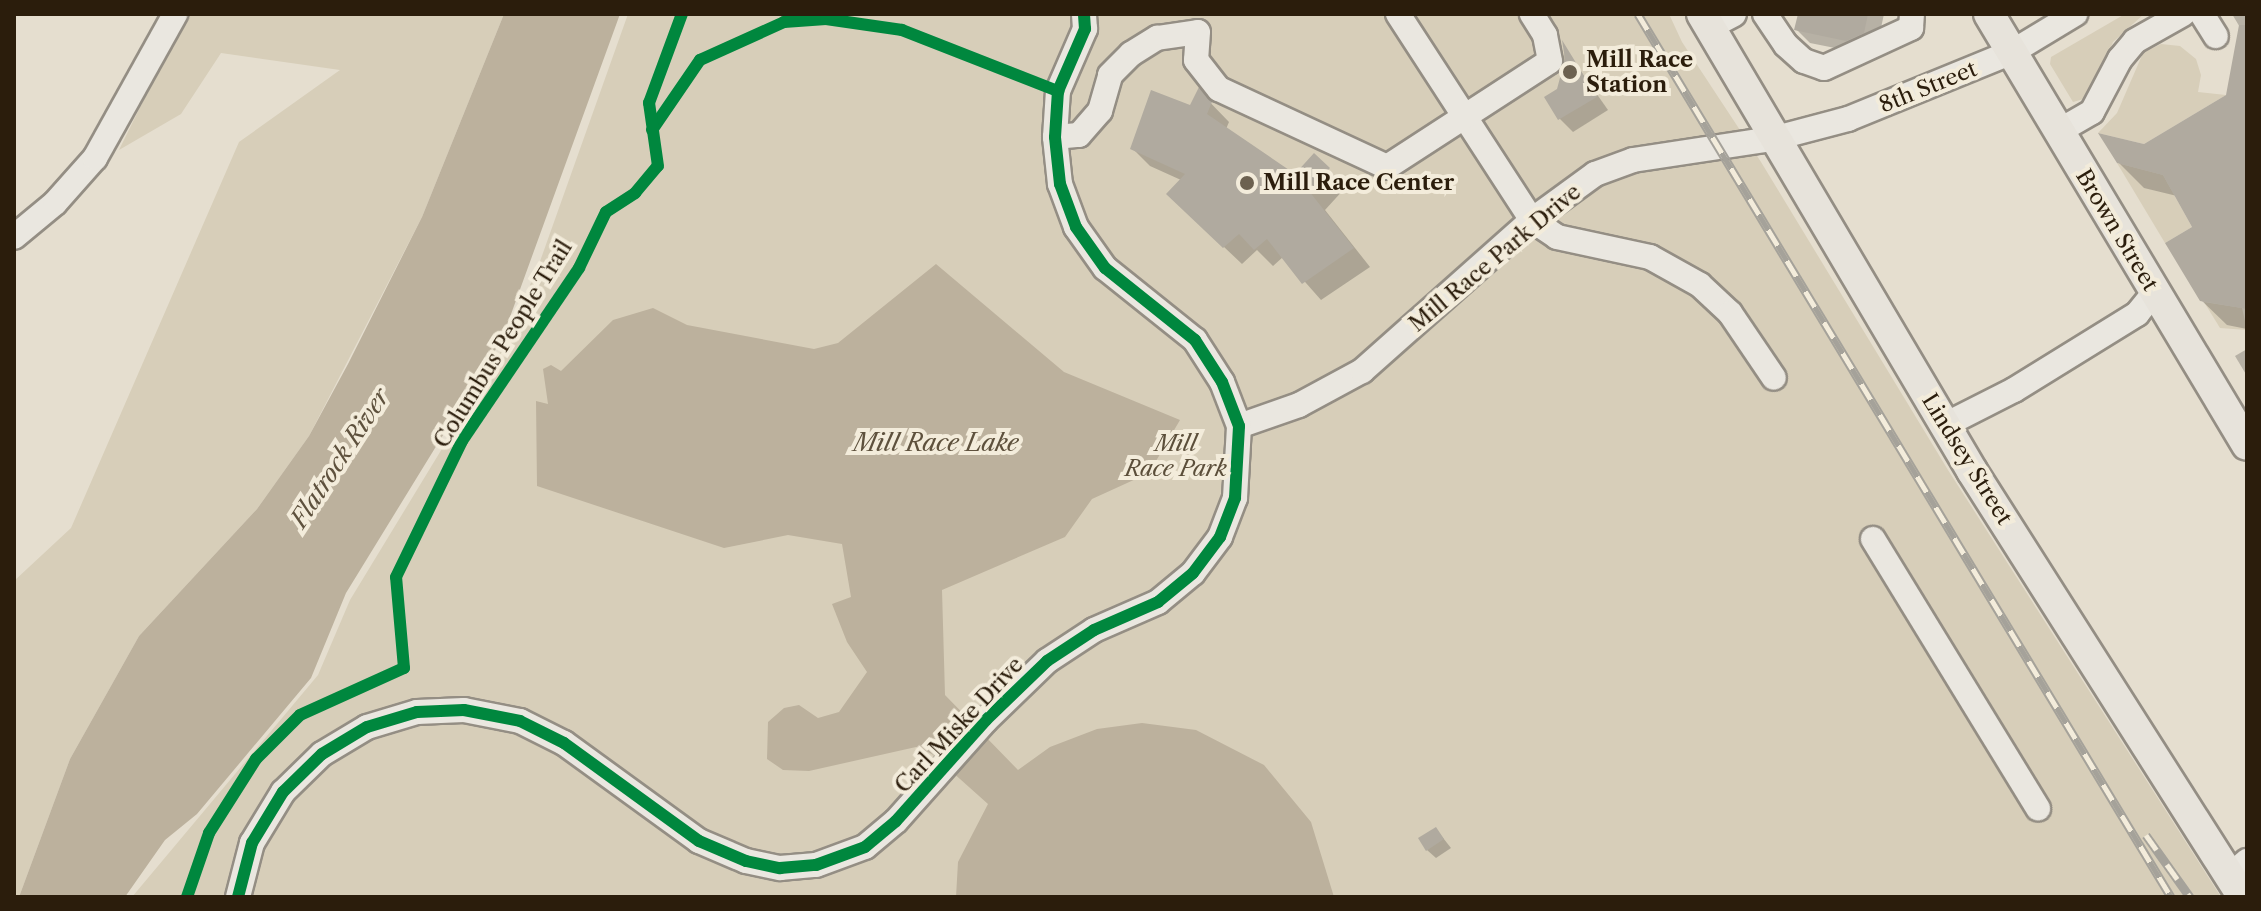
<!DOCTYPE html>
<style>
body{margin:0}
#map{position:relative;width:2261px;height:911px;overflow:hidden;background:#e5decf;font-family:"Libre Caslon Text",serif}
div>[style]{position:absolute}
.green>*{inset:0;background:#d7ceb9}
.water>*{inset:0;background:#bcb19d}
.shadow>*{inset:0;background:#0003}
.building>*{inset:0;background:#b0aa9f}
.roads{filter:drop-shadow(2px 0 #948e84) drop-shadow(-2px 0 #948e84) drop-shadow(0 2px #948e84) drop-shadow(0 -2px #948e84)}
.minor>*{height:24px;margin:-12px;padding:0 12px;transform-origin:12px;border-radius:12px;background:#eae7e0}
.major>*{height:30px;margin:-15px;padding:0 15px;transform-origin:15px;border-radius:15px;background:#e7e3db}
.rail>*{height:9px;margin-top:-4.5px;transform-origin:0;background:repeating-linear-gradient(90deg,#f3ecdb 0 18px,#a5a29a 0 36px);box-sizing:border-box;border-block:2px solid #a5a29a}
.cycleway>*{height:12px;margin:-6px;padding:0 6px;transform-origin:6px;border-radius:6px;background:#00873e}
.dots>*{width:22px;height:22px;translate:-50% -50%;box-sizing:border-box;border:4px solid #f3ecdb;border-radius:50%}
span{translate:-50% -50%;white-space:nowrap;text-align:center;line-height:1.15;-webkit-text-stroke:8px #f3ecdb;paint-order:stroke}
.poi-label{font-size:22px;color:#2b1d0c;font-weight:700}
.left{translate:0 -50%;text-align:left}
.street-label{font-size:22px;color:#2b1d0c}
.park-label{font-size:22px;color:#5b4e3a;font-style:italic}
.water-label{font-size:24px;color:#5e513d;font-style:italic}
.frame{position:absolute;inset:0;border:16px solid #2b1d0c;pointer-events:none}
</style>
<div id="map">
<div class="green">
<div style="clip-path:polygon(186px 14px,504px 14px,422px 217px,309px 436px,257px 509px,139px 636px,70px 759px,19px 897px,14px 897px,14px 581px,71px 528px,239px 142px,340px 70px,221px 53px,181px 114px,119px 150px)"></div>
<div style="clip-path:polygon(628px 14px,1669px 14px,1682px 42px,1761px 162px,1948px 470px,2221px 897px,132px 897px,318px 675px,350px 600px,499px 355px,538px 267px)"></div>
<div style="clip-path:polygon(2125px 14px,2144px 14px,2113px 42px,2091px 97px,2073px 102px,2050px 64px,2051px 57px)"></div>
<div style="clip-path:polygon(2161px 44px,2180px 46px,2196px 59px,2201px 75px,2198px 92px,2226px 95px,2144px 144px,2098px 133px,2117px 113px,2143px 53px)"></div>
<div style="clip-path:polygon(2117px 163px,2163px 175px,2192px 227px,2165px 243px)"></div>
<div style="clip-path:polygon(2204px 302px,2242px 308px,2247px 330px,2220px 328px)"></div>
</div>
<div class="water">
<div style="clip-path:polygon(504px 14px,620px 14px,502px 339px,346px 593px,311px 678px,197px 814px,165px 840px,125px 897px,19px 897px,70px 759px,139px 636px,257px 509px,309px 436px,348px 364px,422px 217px)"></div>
<div style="clip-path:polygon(936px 264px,1064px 372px,1180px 420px,1149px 473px,1092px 499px,1065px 537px,942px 590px,945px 695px,1018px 770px,1050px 747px,1097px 729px,1142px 723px,1196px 730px,1264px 765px,1311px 822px,1334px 897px,956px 897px,958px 862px,988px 804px,932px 754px,916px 747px,809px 771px,783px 770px,767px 759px,768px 722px,784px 708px,799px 705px,818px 718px,839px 712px,867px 672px,847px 642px,832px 604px,851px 597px,842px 544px,788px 535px,724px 548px,537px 486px,536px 401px,548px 404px,543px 369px,551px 365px,561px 371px,613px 320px,653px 308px,687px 325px,814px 349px,838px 343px)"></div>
</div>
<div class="shadow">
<div style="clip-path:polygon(1800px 14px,1884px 14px,1877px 46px,1860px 53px,1810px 43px,1796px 29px)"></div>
<div style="clip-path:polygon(2232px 14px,2247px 14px,2247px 329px,2227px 325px,2201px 300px,2195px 228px,2177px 196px,2144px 188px,2118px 162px,2228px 96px,2241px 29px)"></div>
<div style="clip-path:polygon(1565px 49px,1608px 110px,1573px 132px,1560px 119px)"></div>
<div style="clip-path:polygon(1199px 91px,1229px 122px,1226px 129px,1296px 177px,1314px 156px,1346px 187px,1325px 210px,1370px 267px,1321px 300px,1283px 257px,1273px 266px,1257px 250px,1242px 264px,1187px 212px,1181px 180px,1150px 166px,1133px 149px,1191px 108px)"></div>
<div style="clip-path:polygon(2247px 349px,2247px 376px,2235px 356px)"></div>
<div style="clip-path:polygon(1436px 829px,1451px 848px,1436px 858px,1427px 850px)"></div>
</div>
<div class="building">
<div style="clip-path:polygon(1798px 14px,1868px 14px,1864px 33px,1846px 41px,1794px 30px)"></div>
<div style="clip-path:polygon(2239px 25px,2247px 25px,2247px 309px,2200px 301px,2165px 243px,2192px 227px,2163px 175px,2117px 163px,2098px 133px,2144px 144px,2226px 95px)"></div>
<div style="clip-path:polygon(1562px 40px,1597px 97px,1558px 120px,1544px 97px,1557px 89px,1565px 59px)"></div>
<div style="clip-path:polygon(1199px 87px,1212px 102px,1207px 114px,1295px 174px,1314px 153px,1330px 168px,1309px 191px,1354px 248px,1302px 284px,1267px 239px,1254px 250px,1239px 234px,1223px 248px,1166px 194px,1185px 174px,1130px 149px,1151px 90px,1190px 105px)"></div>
<div style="clip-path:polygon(1436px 827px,1444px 839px,1426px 851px,1418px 838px)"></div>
</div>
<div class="roads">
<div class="minor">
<div style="left:1398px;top:14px;width:246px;rotate:57deg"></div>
<div style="left:1532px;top:220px;width:30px;rotate:34deg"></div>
<div style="left:1557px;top:237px;width:95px;rotate:12.1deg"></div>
<div style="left:1650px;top:257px;width:57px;rotate:29.2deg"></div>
<div style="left:1700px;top:285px;width:41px;rotate:43deg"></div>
<div style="left:1730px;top:313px;width:78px;rotate:55.9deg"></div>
<div style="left:1765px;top:14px;width:37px;rotate:56deg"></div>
<div style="left:1786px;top:45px;width:24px;rotate:42deg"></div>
<div style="left:1804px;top:61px;width:21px;rotate:19deg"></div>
<div style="left:1824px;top:68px;width:96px;rotate:-24.7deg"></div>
<div style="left:1911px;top:28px;width:14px;rotate:-86deg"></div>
<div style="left:2202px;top:14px;width:26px;rotate:58deg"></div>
<div style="left:1710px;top:27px;width:27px;rotate:-28deg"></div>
<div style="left:2059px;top:131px;width:38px;rotate:-30deg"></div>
<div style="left:2092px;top:112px;width:60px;rotate:-62.2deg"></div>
<div style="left:2120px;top:59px;width:23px;rotate:-50deg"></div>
<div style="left:2135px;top:41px;width:55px;rotate:-29.4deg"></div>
<div style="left:1055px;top:137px;width:24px;rotate:-5deg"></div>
<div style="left:1079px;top:135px;width:32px;rotate:-49deg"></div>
<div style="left:1100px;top:111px;width:37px;rotate:-74deg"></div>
<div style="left:1110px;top:75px;width:30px;rotate:-45deg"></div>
<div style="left:1131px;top:54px;width:31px;rotate:-32deg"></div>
<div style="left:1157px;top:38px;width:41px;rotate:-8.3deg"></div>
<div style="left:1198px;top:32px;width:28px;rotate:94deg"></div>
<div style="left:1196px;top:60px;width:37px;rotate:52deg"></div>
<div style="left:1219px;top:89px;width:185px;rotate:24.9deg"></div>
<div style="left:1387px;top:167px;width:194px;rotate:-33deg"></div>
<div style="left:1550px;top:61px;width:26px;rotate:-101deg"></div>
<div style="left:1545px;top:35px;width:25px;rotate:-122deg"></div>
<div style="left:14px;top:237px;width:53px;rotate:-39.7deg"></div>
<div style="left:55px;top:203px;width:60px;rotate:-48.4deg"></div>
<div style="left:95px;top:158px;width:165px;rotate:-60.9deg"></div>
<div style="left:1945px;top:425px;width:77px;rotate:-26.9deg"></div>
<div style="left:2014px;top:390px;width:145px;rotate:-31.7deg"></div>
<div style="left:2137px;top:314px;width:27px;rotate:-51deg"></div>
<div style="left:1239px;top:426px;width:64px;rotate:-19.3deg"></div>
<div style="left:1299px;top:405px;width:72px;rotate:-28.4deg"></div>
<div style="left:1362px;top:371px;width:227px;rotate:-41.6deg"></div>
<div style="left:1532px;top:220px;width:78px;rotate:-36.1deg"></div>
<div style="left:1595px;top:174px;width:40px;rotate:-20.2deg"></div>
<div style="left:1633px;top:160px;width:141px;rotate:-8.6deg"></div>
<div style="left:1772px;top:139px;width:79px;rotate:-14.7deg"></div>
<div style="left:1848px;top:119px;width:177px;rotate:-22.2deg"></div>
<div style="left:2012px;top:52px;width:74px;rotate:-31.1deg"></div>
<div style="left:1873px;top:539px;width:316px;rotate:58.5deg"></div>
<div style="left:2232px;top:874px;width:20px;rotate:-41deg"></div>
<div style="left:238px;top:897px;width:56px;rotate:-75.5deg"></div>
<div style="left:252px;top:843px;width:60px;rotate:-58.7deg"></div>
<div style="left:283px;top:792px;width:54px;rotate:-44.3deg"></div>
<div style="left:322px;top:754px;width:52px;rotate:-31deg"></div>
<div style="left:367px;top:727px;width:52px;rotate:-16.7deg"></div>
<div style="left:417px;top:712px;width:47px;rotate:-2.4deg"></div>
<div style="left:464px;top:710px;width:57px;rotate:11.1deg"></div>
<div style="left:520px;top:721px;width:49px;rotate:26.6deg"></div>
<div style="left:564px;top:743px;width:167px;rotate:36deg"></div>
<div style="left:699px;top:841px;width:51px;rotate:23.1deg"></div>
<div style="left:746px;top:861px;width:35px;rotate:12deg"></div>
<div style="left:780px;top:868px;width:36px;rotate:-5deg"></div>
<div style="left:816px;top:865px;width:52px;rotate:-20.2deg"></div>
<div style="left:865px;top:847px;width:40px;rotate:-40deg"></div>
<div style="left:896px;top:821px;width:135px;rotate:-48.3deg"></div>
<div style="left:986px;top:720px;width:85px;rotate:-44deg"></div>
<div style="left:1047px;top:661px;width:56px;rotate:-33.4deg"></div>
<div style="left:1094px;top:630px;width:70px;rotate:-23.6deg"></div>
<div style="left:1158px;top:602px;width:45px;rotate:-39.6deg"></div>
<div style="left:1193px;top:573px;width:45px;rotate:-53.1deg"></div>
<div style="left:1220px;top:537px;width:42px;rotate:-69deg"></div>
<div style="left:1235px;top:498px;width:72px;rotate:-86.8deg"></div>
<div style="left:1239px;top:426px;width:47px;rotate:-111.1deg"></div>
<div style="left:1222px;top:382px;width:50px;rotate:-122.7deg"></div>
<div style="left:1195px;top:340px;width:115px;rotate:-141.3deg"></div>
<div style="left:1105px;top:268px;width:50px;rotate:-125.3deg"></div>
<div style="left:1076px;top:227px;width:46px;rotate:-110.4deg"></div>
<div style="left:1060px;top:184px;width:47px;rotate:-96.1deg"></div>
<div style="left:1055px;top:137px;width:46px;rotate:-86.3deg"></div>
<div style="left:1058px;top:91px;width:68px;rotate:-66.5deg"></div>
<div style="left:1085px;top:29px;width:15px;rotate:-94deg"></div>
</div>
<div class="major">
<div style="left:1702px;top:14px;width:531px;rotate:59.42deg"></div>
<div style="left:1972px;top:471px;width:505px;rotate:57.54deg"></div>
<div style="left:1989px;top:14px;width:502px;rotate:59.09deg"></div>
</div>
</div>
<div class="rail">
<div style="left:1638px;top:14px;width:1031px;rotate:58.88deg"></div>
<div style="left:2146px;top:835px;width:76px;rotate:54.6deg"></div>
</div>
<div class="cycleway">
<div style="left:652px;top:130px;width:85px;rotate:-55.6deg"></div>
<div style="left:700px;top:60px;width:92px;rotate:-24.3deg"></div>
<div style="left:784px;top:22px;width:42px;rotate:-4.1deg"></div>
<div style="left:826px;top:19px;width:77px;rotate:8.2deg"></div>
<div style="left:902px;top:30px;width:168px;rotate:21.4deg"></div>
<div style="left:187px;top:897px;width:68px;rotate:-71deg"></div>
<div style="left:209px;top:833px;width:88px;rotate:-57.6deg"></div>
<div style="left:256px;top:759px;width:62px;rotate:-45deg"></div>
<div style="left:300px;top:715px;width:114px;rotate:-24.3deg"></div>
<div style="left:404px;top:668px;width:91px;rotate:-95deg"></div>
<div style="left:396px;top:577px;width:151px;rotate:-64.1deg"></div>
<div style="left:462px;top:441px;width:209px;rotate:-55.9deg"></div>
<div style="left:579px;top:268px;width:62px;rotate:-64.3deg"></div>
<div style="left:606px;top:212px;width:35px;rotate:-33deg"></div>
<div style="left:635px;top:193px;width:35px;rotate:-50deg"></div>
<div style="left:658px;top:166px;width:64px;rotate:-98.1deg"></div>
<div style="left:649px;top:103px;width:95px;rotate:-69.7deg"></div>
<div style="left:238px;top:897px;width:56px;rotate:-75.5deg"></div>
<div style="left:252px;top:843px;width:60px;rotate:-58.7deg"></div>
<div style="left:283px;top:792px;width:54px;rotate:-44.3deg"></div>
<div style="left:322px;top:754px;width:52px;rotate:-31deg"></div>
<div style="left:367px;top:727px;width:52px;rotate:-16.7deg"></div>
<div style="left:417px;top:712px;width:47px;rotate:-2.4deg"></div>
<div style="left:464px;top:710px;width:57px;rotate:11.1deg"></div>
<div style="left:520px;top:721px;width:49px;rotate:26.6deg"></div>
<div style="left:564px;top:743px;width:167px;rotate:36deg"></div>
<div style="left:699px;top:841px;width:51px;rotate:23.1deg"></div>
<div style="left:746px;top:861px;width:35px;rotate:12deg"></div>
<div style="left:780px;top:868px;width:36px;rotate:-5deg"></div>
<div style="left:816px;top:865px;width:52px;rotate:-20.2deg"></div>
<div style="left:865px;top:847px;width:40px;rotate:-40deg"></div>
<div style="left:896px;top:821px;width:135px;rotate:-48.3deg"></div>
<div style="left:986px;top:720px;width:85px;rotate:-44deg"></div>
<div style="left:1047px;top:661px;width:56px;rotate:-33.4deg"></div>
<div style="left:1094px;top:630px;width:70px;rotate:-23.6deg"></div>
<div style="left:1158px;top:602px;width:45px;rotate:-39.6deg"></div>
<div style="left:1193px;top:573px;width:45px;rotate:-53.1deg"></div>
<div style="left:1220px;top:537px;width:42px;rotate:-69deg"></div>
<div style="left:1235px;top:498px;width:72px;rotate:-86.8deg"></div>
<div style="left:1239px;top:426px;width:47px;rotate:-111.1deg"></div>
<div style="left:1222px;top:382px;width:50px;rotate:-122.7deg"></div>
<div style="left:1195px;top:340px;width:115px;rotate:-141.3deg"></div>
<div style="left:1105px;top:268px;width:50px;rotate:-125.3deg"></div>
<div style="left:1076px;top:227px;width:46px;rotate:-110.4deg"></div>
<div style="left:1060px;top:184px;width:47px;rotate:-96.1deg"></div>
<div style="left:1055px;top:137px;width:46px;rotate:-86.3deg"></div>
<div style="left:1058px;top:91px;width:68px;rotate:-66.5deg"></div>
<div style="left:1085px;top:29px;width:15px;rotate:-94deg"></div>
</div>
<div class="dots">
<div style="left:1570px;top:72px;background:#6c6150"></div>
<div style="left:1247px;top:183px;background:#6c6150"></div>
</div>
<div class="poi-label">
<span class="left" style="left:1586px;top:72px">Mill Race<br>Station</span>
<span class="left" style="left:1263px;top:183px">Mill Race Center</span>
</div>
<div class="street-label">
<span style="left:1928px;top:87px;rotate:-22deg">8th Street</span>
<span style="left:2117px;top:230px;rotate:59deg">Brown Street</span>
<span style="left:1495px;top:258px;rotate:-40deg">Mill Race Park Drive</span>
<span style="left:503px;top:344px;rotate:-58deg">Columbus People Trail</span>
<span style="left:1967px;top:459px;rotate:58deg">Lindsey Street</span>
<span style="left:959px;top:725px;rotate:-47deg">Carl Miske Drive</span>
</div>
<div class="park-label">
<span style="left:1176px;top:456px">Mill<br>Race Park</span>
</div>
<div class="water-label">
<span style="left:936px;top:443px">Mill Race Lake</span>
<span style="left:340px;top:458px;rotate:-57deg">Flatrock River</span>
</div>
<div class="frame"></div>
</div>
